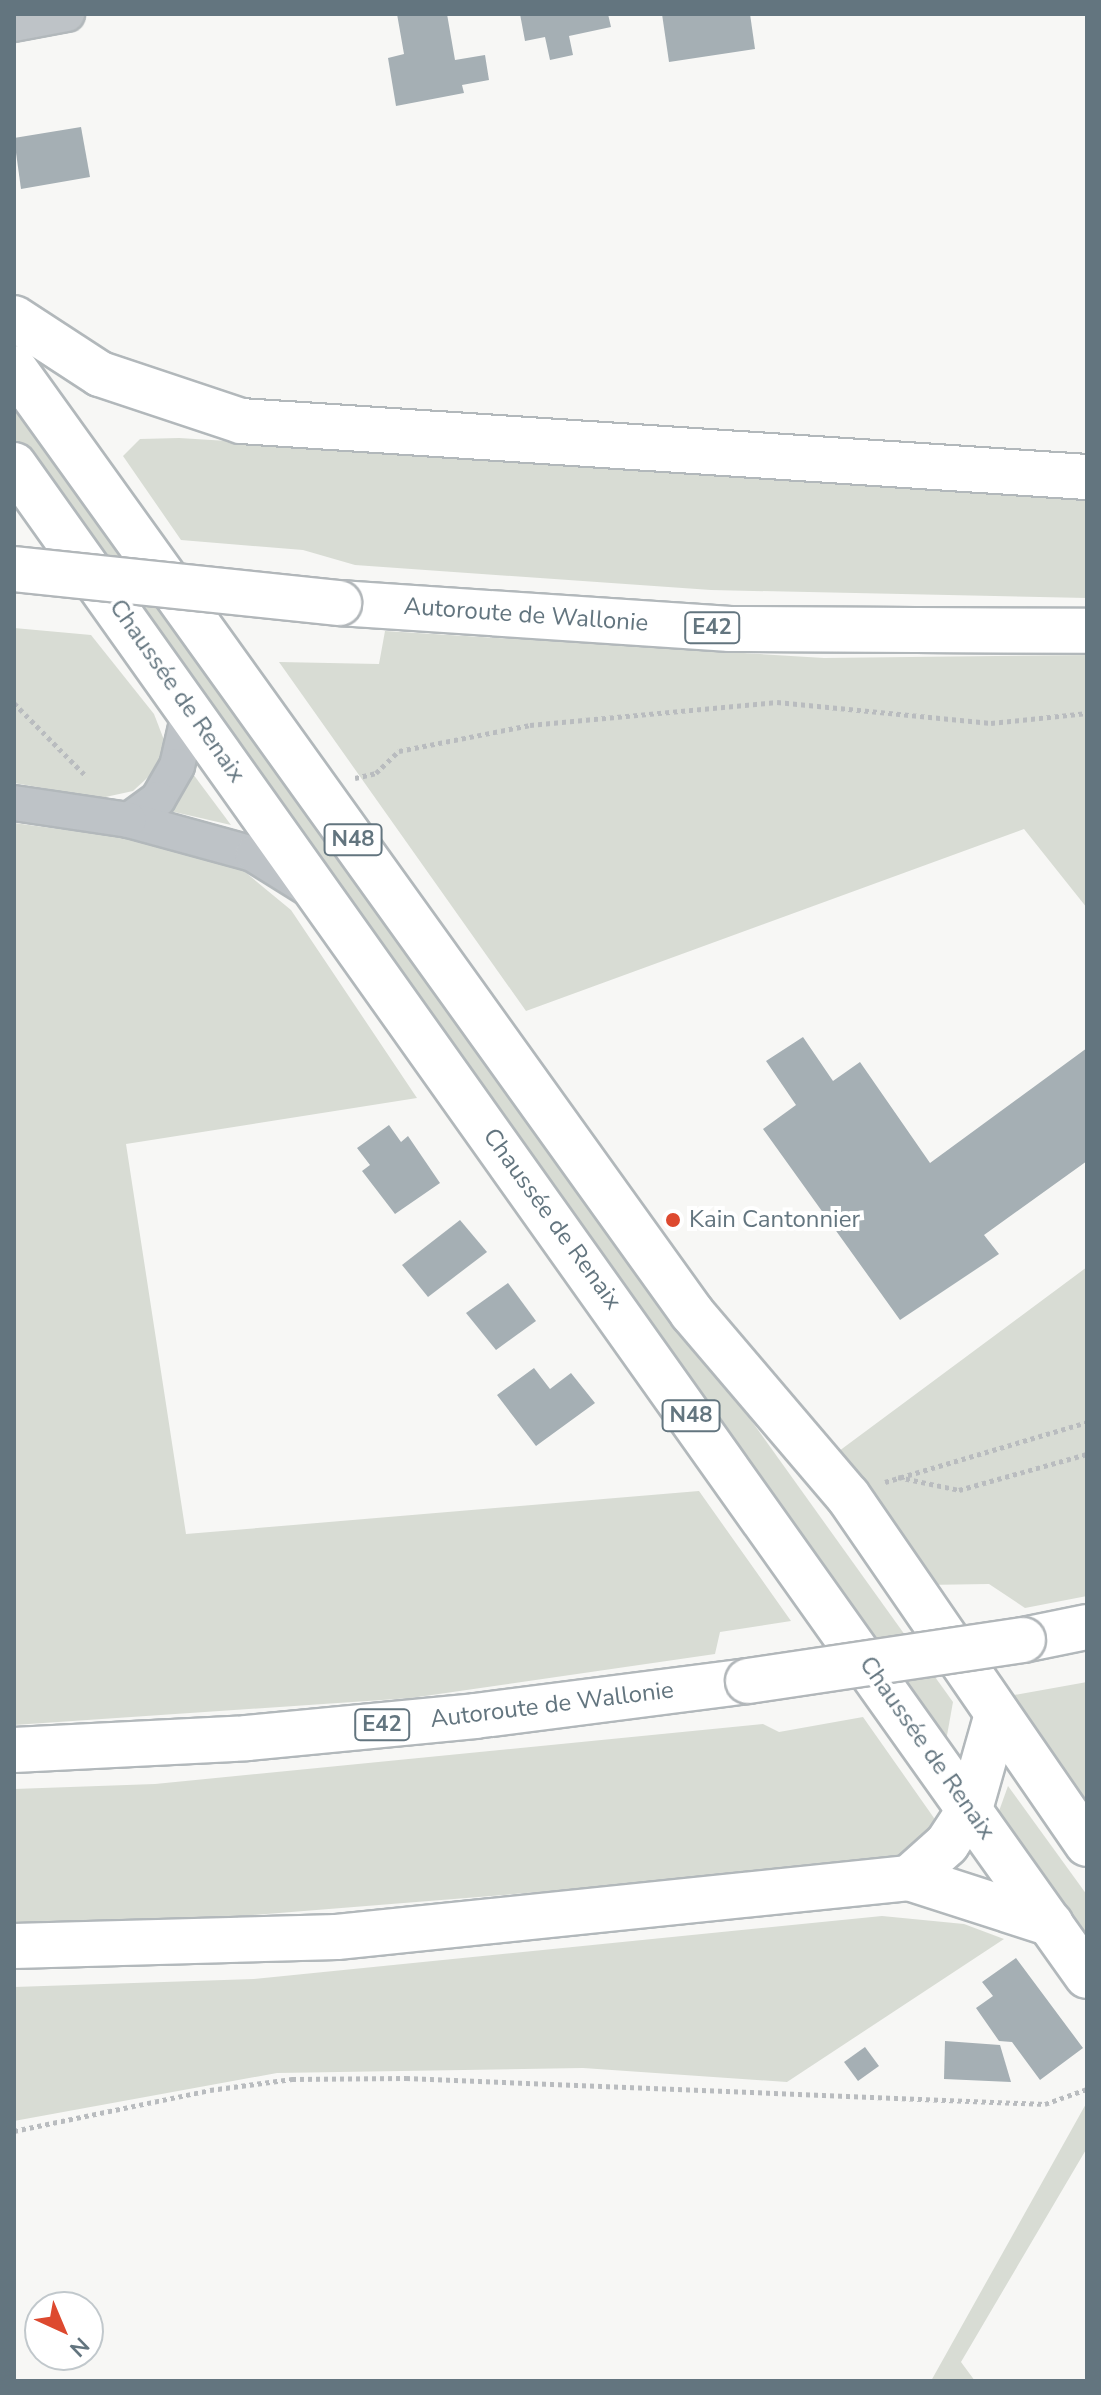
<!DOCTYPE html>
<meta charset="utf-8">
<style>
body{margin:0}
#map{position:relative;width:1101px;height:2395px;overflow:hidden;background:#f7f7f5;font-family:"Nunito Sans",sans-serif}
div>[style]{position:absolute}
.green>*{inset:0;background:#d8dcd4}
.building>*{inset:0;background:#a5afb4}
.path>*{height:5px;margin-top:-2.5px;transform-origin:0;background:repeating-linear-gradient(90deg,#b9bcbf 0 4px,transparent 0 8px)}
.roads{filter:drop-shadow(2px 0 #b2b8bb) drop-shadow(-2px 0 #b2b8bb) drop-shadow(0 2px #b2b8bb) drop-shadow(0 -2px #b2b8bb)}
.street>*{height:34px;margin:-17px;padding:0 17px;transform-origin:17px;border-radius:17px;background:#bec3c7}
.primary>*{height:44px;margin:-22px;padding:0 22px;transform-origin:22px;border-radius:22px;background:#fff}
.highway>*{height:44px;margin:-22px;padding:0 22px;transform-origin:22px;border-radius:22px;background:#fff}
.bridges{filter:drop-shadow(2px 0 #b2b7ba) drop-shadow(-2px 0 #b2b7ba) drop-shadow(0 2px #b2b7ba) drop-shadow(0 -2px #b2b7ba)}
.highway-bridge>*{height:44px;margin:-22px;padding:0 22px;transform-origin:22px;border-radius:22px;background:#fff}
.dots>*{width:22px;height:22px;translate:-50% -50%;box-sizing:border-box;border:4px solid #fff;border-radius:50%}
span{translate:-50% -50%;white-space:nowrap;text-align:center;line-height:1.15;-webkit-text-stroke:8px #fff;paint-order:stroke}
.shield-label span{padding:2px 6px;background:#fff;border:2px solid;border-radius:6px;-webkit-text-stroke-width:0}
.shield-label{font-size:22px;color:#63757f;font-weight:700}
.street-label{font-size:24px;color:#63757f}
.poi-label{font-size:24px;color:#63757f}
.left{translate:0 -50%;text-align:left}
.frame{position:absolute;inset:0;border:16px solid #63757f;pointer-events:none}
.north{position:absolute;left:24px;top:2291px;width:80px;height:80px;box-sizing:border-box;background:#fff;border:2px solid #c1c8cc;border-radius:50%;rotate:136deg;font-size:22px;font-weight:700;line-height:32px;text-align:center;color:#63757f}
.north::after{content:'';display:block;margin:auto;width:28px;height:36px;background:#dd492f;clip-path:polygon(50% 0,100% 100%,50% 72%,0 100%)}
</style>
<div id="map">
<div class="green">
<div style="clip-path:polygon(14px 392px,953px 1702px,944px 1752px,14px 443px)"></div>
<div style="clip-path:polygon(179px 438px,1087px 494px,1087px 598px,711px 590px,355px 565px,303px 550px,181px 540px,123px 456px,140px 439px)"></div>
<div style="clip-path:polygon(14px 628px,91px 635px,154px 714px,164px 740px,157px 769px,133px 791px,101px 798px,14px 783px)"></div>
<div style="clip-path:polygon(385px 631px,824px 658px,1087px 655px,1087px 908px,1024px 829px,526px 1011px,279px 662px,379px 664px)"></div>
<div style="clip-path:polygon(193px 774px,231px 825px,170px 811px)"></div>
<div style="clip-path:polygon(14px 823px,149px 841px,239px 867px,291px 910px,417px 1098px,126px 1144px,186px 1534px,699px 1491px,791px 1621px,720px 1632px,715px 1654px,411px 1698px,14px 1725px)"></div>
<div style="clip-path:polygon(1087px 1267px,1087px 1596px,1025px 1608px,989px 1584px,924px 1585px,835px 1454px)"></div>
<div style="clip-path:polygon(1087px 1682px,1087px 1817px,1003px 1697px)"></div>
<div style="clip-path:polygon(863px 1717px,934px 1818px,935px 1833px,921px 1847px,877px 1865px,141px 1924px,14px 1927px,14px 1789px,155px 1784px,763px 1724px,779px 1732px)"></div>
<div style="clip-path:polygon(1008px 1786px,1087px 1895px,1087px 1958px,994px 1825px)"></div>
<div style="clip-path:polygon(882px 1916px,964px 1924px,1004px 1939px,787px 2082px,583px 2068px,277px 2073px,14px 2121px,14px 1987px,254px 1979px)"></div>
<div style="clip-path:polygon(1087px 2102px,1087px 2148px,961px 2362px,975px 2381px,931px 2381px)"></div>
</div>
<div class="building">
<div style="clip-path:polygon(397px 14px,447px 14px,455px 60px,485px 55px,489px 80px,462px 85px,464px 93px,396px 106px,388px 58px,404px 54px)"></div>
<div style="clip-path:polygon(520px 14px,608px 14px,611px 27px,569px 36px,573px 55px,550px 60px,545px 37px,525px 41px)"></div>
<div style="clip-path:polygon(662px 14px,750px 14px,755px 49px,669px 62px)"></div>
<div style="clip-path:polygon(81px 127px,90px 177px,21px 189px,14px 138px)"></div>
<div style="clip-path:polygon(803px 1037px,833px 1081px,860px 1062px,930px 1163px,1087px 1048px,1087px 1161px,984px 1235px,999px 1254px,900px 1320px,763px 1129px,796px 1105px,766px 1061px)"></div>
<div style="clip-path:polygon(389px 1125px,401px 1142px,408px 1136px,440px 1183px,395px 1214px,362px 1171px,370px 1165px,357px 1148px)"></div>
<div style="clip-path:polygon(460px 1220px,487px 1252px,428px 1297px,402px 1265px)"></div>
<div style="clip-path:polygon(508px 1283px,536px 1321px,496px 1350px,466px 1313px)"></div>
<div style="clip-path:polygon(534px 1368px,550px 1389px,571px 1373px,595px 1403px,536px 1446px,497px 1395px)"></div>
<div style="clip-path:polygon(1016px 1958px,1083px 2048px,1040px 2080px,1012px 2042px,999px 2041px,976px 2008px,993px 1996px,982px 1982px)"></div>
<div style="clip-path:polygon(945px 2041px,1000px 2045px,1011px 2082px,944px 2079px)"></div>
<div style="clip-path:polygon(865px 2047px,879px 2066px,858px 2081px,844px 2062px)"></div>
</div>
<div class="path">
<div style="left:14px;top:703px;width:103px;rotate:45.4deg"></div>
<div style="left:355px;top:778px;width:22px;rotate:-13deg"></div>
<div style="left:376px;top:773px;width:32px;rotate:-44deg"></div>
<div style="left:399px;top:751px;width:134px;rotate:-11.2deg"></div>
<div style="left:530px;top:725px;width:248px;rotate:-5.3deg"></div>
<div style="left:777px;top:702px;width:215px;rotate:5.6deg"></div>
<div style="left:991px;top:723px;width:97px;rotate:-5.9deg"></div>
<div style="left:898px;top:1477px;width:62px;rotate:12deg"></div>
<div style="left:959px;top:1490px;width:133px;rotate:-15.7deg"></div>
<div style="left:885px;top:1482px;width:211px;rotate:-16.5deg"></div>
<div style="left:14px;top:2131px;width:200px;rotate:-11.8deg"></div>
<div style="left:210px;top:2090px;width:83px;rotate:-7.6deg"></div>
<div style="left:292px;top:2079px;width:114px;rotate:-0.5deg"></div>
<div style="left:406px;top:2078px;width:640px;rotate:2.33deg"></div>
<div style="left:1045px;top:2104px;width:45px;rotate:-19.7deg"></div>
</div>
<div class="roads">
<div class="street">
<div style="left:14px;top:24px;width:54px;rotate:-10.7deg"></div>
<div style="left:190px;top:709px;width:58px;rotate:102.8deg"></div>
<div style="left:177px;top:766px;width:38px;rotate:120deg"></div>
<div style="left:158px;top:799px;width:36px;rotate:144deg"></div>
<div style="left:129px;top:820px;width:129px;rotate:15.3deg"></div>
<div style="left:253px;top:854px;width:66px;rotate:32deg"></div>
<div style="left:14px;top:803px;width:116px;rotate:8.4deg"></div>
</div>
<div class="primary">
<div style="left:14px;top:368px;width:1163px;rotate:54.34deg"></div>
<div style="left:692px;top:1313px;width:240px;rotate:49.6deg"></div>
<div style="left:848px;top:1496px;width:422px;rotate:55.5deg"></div>
<div style="left:14px;top:465px;width:1853px;rotate:54.62deg"></div>
</div>
<div class="highway">
<div style="left:14px;top:318px;width:103px;rotate:33.1deg"></div>
<div style="left:100px;top:374px;width:149px;rotate:18.4deg"></div>
<div style="left:241px;top:421px;width:848px;rotate:3.79deg"></div>
<div style="left:339px;top:603px;width:392px;rotate:3.8deg"></div>
<div style="left:730px;top:629px;width:357px;rotate:0.3deg"></div>
<div style="left:1023px;top:1640px;width:65px;rotate:-11.5deg"></div>
<div style="left:14px;top:1750px;width:233px;rotate:-2.9deg"></div>
<div style="left:247px;top:1738px;width:229px;rotate:-5.5deg"></div>
<div style="left:475px;top:1716px;width:275px;rotate:-7.3deg"></div>
<div style="left:909px;top:1878px;width:51px;rotate:-41.8deg"></div>
<div style="left:947px;top:1844px;width:42px;rotate:-56.7deg"></div>
<div style="left:970px;top:1809px;width:99px;rotate:-74.1deg"></div>
<div style="left:14px;top:1946px;width:323px;rotate:-1.6deg"></div>
<div style="left:337px;top:1937px;width:575px;rotate:-5.89deg"></div>
<div style="left:909px;top:1878px;width:149px;rotate:17.9deg"></div>
</div>
</div>
<div class="bridges">
<div class="highway-bridge">
<div style="left:14px;top:569px;width:327px;rotate:6deg"></div>
<div style="left:748px;top:1681px;width:278px;rotate:-8.5deg"></div>
</div>
</div>
<div class="dots">
<div style="left:673px;top:1220px;background:#dd492f"></div>
</div>
<div class="shield-label">
<span style="left:712px;top:628px">E42</span>
<span style="left:353px;top:840px">N48</span>
<span style="left:691px;top:1416px">N48</span>
<span style="left:382px;top:1725px">E42</span>
</div>
<div class="street-label">
<span style="left:526px;top:615px;rotate:4deg">Autoroute de Wallonie</span>
<span style="left:177px;top:691px;rotate:55deg">Chaussée de Renaix</span>
<span style="left:552px;top:1219px;rotate:54deg">Chaussée de Renaix</span>
<span style="left:552px;top:1705px;rotate:-7deg">Autoroute de Wallonie</span>
<span style="left:927px;top:1748px;rotate:55deg">Chaussée de Renaix</span>
</div>
<div class="poi-label">
<span class="left" style="left:689px;top:1220px">Kain Cantonnier</span>
</div>
<div class="frame"></div>
<div class="north">N</div>
</div>
